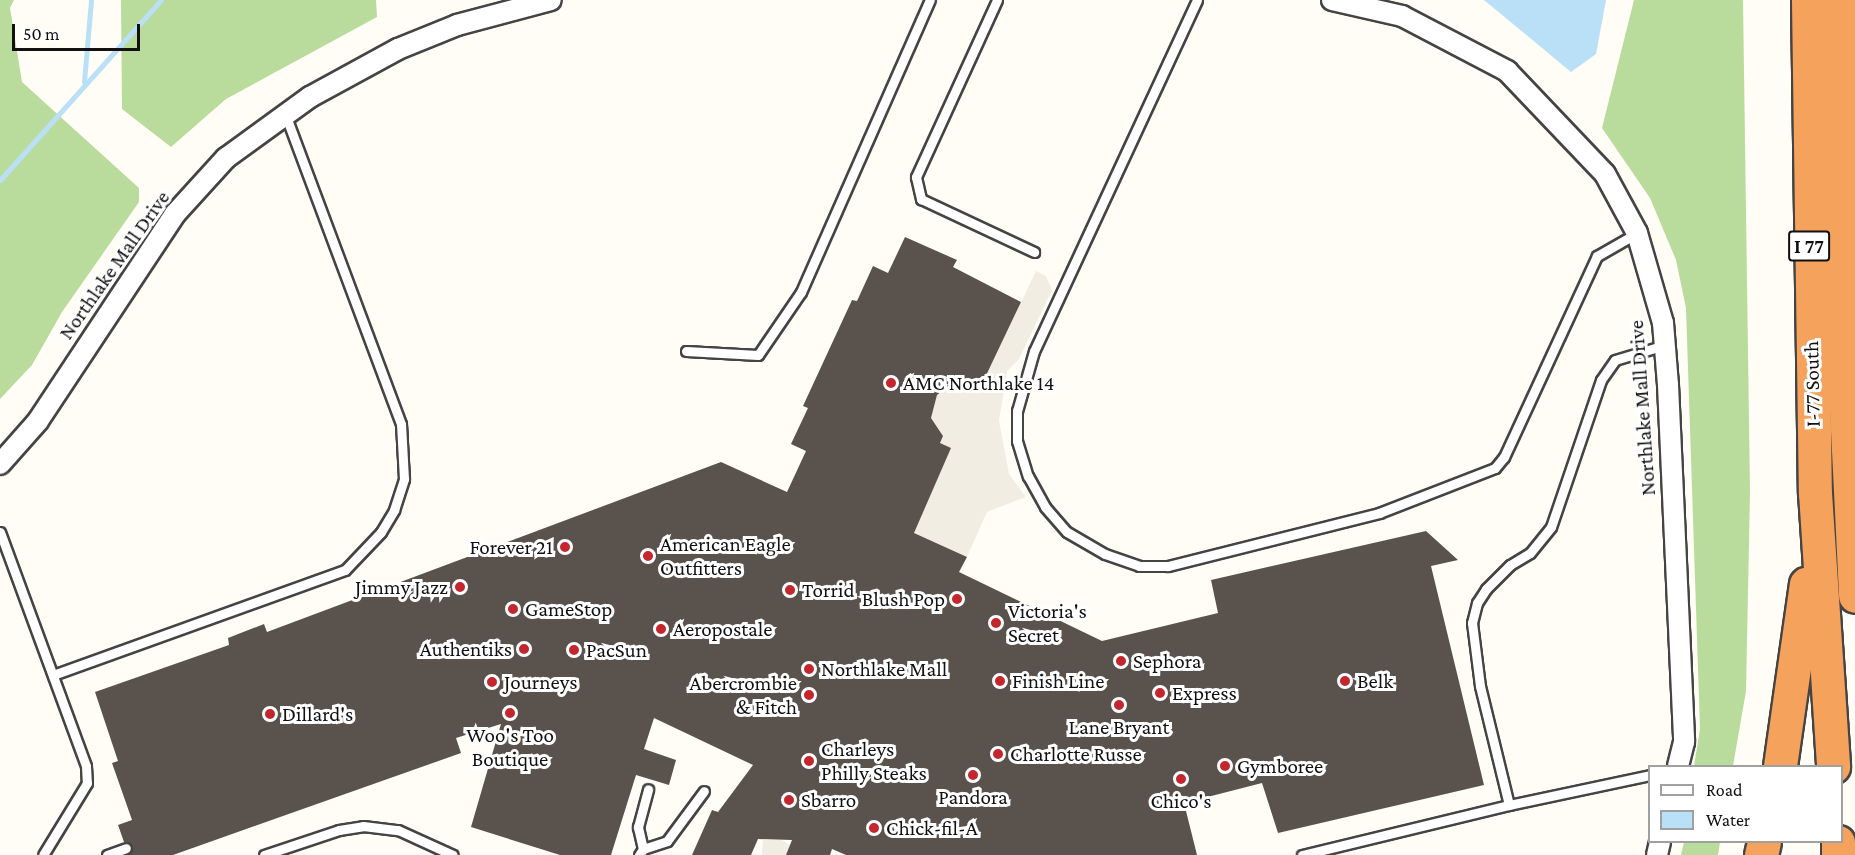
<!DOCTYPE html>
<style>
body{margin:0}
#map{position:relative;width:1855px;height:855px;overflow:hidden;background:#fffdf5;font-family:"Crimson Pro",serif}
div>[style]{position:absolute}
.forest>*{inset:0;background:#b9dc9c}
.plaza>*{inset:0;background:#f1ede2}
.water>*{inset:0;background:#b9e0f7}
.stream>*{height:5px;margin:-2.5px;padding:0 2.5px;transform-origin:2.5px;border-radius:2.5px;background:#b9e0f7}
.building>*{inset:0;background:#5a524d}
.roads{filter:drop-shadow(2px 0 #444) drop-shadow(-2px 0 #444) drop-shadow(0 2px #444) drop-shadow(0 -2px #444)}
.service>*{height:9px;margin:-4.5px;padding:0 4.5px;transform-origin:4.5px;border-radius:4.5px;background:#fff}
.minor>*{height:20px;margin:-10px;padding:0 10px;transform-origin:10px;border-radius:10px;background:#fff}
.motorway>*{height:33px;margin:-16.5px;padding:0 16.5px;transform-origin:16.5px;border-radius:16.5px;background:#f5a25d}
.dots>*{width:16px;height:16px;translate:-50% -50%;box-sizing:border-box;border:3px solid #fff;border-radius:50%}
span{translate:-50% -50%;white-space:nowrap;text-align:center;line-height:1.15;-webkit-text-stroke:6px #fff;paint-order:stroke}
.shield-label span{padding:2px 4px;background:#fff;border:2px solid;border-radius:4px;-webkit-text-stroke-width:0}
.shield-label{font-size:20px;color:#111;font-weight:700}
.street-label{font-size:21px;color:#111}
.poi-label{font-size:21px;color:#111}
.left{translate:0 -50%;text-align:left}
.right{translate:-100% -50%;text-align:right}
.legend{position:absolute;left:1648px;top:765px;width:195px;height:78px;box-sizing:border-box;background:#fff;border:2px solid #a0a0a0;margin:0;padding:8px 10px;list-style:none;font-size:18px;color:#111}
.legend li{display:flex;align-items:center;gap:12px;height:30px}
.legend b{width:30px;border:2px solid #a0a0a0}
.scale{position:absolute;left:12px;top:24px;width:128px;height:27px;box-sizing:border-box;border:3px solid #111;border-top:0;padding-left:8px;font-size:18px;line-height:21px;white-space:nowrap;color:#111;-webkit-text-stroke:4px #fff;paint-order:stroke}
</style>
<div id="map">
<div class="forest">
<div style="clip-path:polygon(0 0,14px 0,10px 8px,22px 82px,139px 188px,139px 202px,62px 312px,32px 365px,0 399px)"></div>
<div style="clip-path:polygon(121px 0,376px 0,377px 17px,226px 99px,171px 147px,122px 109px)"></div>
<div style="clip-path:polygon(1634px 0,1743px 0,1750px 492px,1746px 691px,1733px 766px,1694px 766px,1700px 729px,1686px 308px,1676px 260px,1650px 198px,1602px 128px)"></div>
<div style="clip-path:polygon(1684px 842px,1720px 842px,1718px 855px,1681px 855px)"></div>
</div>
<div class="plaza">
<div style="clip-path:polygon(1036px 271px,1046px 276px,1052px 290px,1019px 359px,1007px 371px,999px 421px,1009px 474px,1026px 497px,987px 512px,967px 557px,932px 541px,923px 555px,907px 548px,951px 448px,940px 443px,943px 436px,931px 418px,937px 395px,969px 381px,981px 386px)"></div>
<div style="clip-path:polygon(763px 839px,782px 840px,790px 845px,788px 855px,762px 855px)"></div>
</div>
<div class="water">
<div style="clip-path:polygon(1484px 0,1606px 0,1596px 54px,1571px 72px)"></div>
</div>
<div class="stream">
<div style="left:84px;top:82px;width:82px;rotate:-85.1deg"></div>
<div style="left:0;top:180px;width:241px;rotate:-48.2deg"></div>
</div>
<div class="building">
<div style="clip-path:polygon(905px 237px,957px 260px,953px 267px,1021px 302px,981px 386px,969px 381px,967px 386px,946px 388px,937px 395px,931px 418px,943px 436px,940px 443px,951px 448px,914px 533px,967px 557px,959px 572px,1102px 641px,1218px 613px,1211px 580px,1426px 531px,1458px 560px,1431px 566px,1484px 785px,1278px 833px,1262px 783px,1184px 803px,1197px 855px,846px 855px,832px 849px,830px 855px,786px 855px,792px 840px,758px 839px,751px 855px,692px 855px,712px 810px,718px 812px,753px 765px,654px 718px,644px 749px,676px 760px,669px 785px,636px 775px,611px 855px,560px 855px,471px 827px,501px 724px,456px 738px,461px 753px,173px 855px,129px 855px,132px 846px,124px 842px,118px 825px,132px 820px,112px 763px,118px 761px,95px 692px,229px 645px,228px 638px,264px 624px,267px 632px,721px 462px,787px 492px,806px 451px,791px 444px,808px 408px,803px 406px,852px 300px,857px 301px,873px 266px,888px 273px)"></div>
</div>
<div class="roads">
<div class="service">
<div style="left:997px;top:0;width:195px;rotate:114.6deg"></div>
<div style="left:916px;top:177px;width:23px;rotate:77deg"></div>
<div style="left:921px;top:199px;width:125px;rotate:25.1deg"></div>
<div style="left:1197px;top:0;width:387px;rotate:114.9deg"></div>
<div style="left:1034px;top:351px;width:62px;rotate:105.8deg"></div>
<div style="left:1017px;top:411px;width:30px;rotate:90deg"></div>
<div style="left:1017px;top:441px;width:37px;rotate:73deg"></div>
<div style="left:1028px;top:476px;width:35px;rotate:61deg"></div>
<div style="left:1045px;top:507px;width:33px;rotate:49deg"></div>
<div style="left:1067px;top:532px;width:44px;rotate:30.1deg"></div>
<div style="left:1105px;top:554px;width:36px;rotate:19deg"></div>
<div style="left:1139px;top:566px;width:29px"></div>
<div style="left:1168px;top:566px;width:218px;rotate:-14.1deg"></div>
<div style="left:1379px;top:513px;width:124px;rotate:-21.2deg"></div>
<div style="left:1495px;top:468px;width:14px;rotate:-51deg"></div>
<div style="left:1504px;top:457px;width:221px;rotate:-65.2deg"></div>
<div style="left:1597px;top:256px;width:46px;rotate:-29.9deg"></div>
<div style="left:686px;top:351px;width:72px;rotate:3.2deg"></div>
<div style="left:758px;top:355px;width:76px;rotate:-55.7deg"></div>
<div style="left:801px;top:292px;width:319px;rotate:-66.2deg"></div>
<div style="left:0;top:532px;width:249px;rotate:69.8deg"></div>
<div style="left:86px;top:766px;width:17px;rotate:87deg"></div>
<div style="left:87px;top:783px;width:84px;rotate:121.4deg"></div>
<div style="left:53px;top:675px;width:310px;rotate:-19.8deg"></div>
<div style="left:345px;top:570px;width:52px;rotate:-46.5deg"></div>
<div style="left:381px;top:532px;width:26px;rotate:-59deg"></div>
<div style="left:394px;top:510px;width:33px;rotate:-72deg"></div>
<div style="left:404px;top:479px;width:55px;rotate:-93.1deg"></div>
<div style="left:401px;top:424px;width:331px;rotate:-110.5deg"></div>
<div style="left:1650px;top:775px;width:144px;rotate:168deg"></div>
<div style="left:1509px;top:805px;width:122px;rotate:-103.7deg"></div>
<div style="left:1480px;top:686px;width:64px;rotate:-97.2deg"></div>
<div style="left:1472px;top:623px;width:21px;rotate:-76deg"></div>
<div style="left:1477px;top:603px;width:17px;rotate:-57deg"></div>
<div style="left:1486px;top:589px;width:34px;rotate:-45deg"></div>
<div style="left:1510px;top:565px;width:23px;rotate:-31deg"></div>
<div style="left:1530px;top:553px;width:33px;rotate:-51deg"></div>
<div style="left:1551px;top:527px;width:155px;rotate:-71.2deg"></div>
<div style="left:1601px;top:380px;width:24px;rotate:-55deg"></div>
<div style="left:1615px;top:360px;width:52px;rotate:-16.7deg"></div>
<div style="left:643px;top:849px;width:25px;rotate:-18deg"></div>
<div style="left:667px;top:841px;width:62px;rotate:-53.5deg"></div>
<div style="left:107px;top:855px;width:20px;rotate:-20deg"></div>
<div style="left:264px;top:855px;width:79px;rotate:-18.4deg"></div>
<div style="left:339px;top:830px;width:24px;rotate:-9deg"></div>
<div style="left:363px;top:826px;width:35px;rotate:7deg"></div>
<div style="left:398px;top:830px;width:60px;rotate:24.4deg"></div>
<div style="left:639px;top:855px;width:7px;rotate:-56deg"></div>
<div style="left:643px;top:849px;width:23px;rotate:-103deg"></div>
<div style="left:638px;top:827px;width:39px;rotate:-75deg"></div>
<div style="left:1302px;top:855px;width:213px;rotate:-13.6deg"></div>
</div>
<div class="minor">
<div style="left:1332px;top:0;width:72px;rotate:12.9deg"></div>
<div style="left:1402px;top:16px;width:119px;rotate:27.6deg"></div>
<div style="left:1507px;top:71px;width:142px;rotate:46.4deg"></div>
<div style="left:1605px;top:174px;width:67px;rotate:61.5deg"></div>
<div style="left:1637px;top:233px;width:94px;rotate:73.9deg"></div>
<div style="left:1663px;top:323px;width:62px;rotate:85.4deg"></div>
<div style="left:1668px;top:385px;width:357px;rotate:87.4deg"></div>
<div style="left:1684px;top:742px;width:25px;rotate:104deg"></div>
<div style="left:0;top:464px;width:57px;rotate:-48.5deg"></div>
<div style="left:38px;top:421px;width:248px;rotate:-56.5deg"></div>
<div style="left:175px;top:214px;width:76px;rotate:-47.7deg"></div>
<div style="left:226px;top:158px;width:104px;rotate:-36deg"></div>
<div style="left:310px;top:97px;width:100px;rotate:-28.6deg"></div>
<div style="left:398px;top:49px;width:64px;rotate:-22.1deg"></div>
<div style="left:457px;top:25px;width:97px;rotate:-14.9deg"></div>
<div style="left:1657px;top:855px;width:13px;rotate:-77deg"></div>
</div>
<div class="motorway">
<div style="left:1808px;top:0;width:493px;rotate:89.2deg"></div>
<div style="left:1815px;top:493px;width:274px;rotate:86.2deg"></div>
<div style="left:1839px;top:0;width:368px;rotate:89.2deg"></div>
<div style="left:1844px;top:368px;width:228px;rotate:87.2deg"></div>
<div style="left:1780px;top:766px;width:184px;rotate:-81.9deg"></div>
<div style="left:1838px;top:842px;width:13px;rotate:90deg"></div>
<div style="left:1761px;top:855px;width:13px;rotate:-77deg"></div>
</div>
</div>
<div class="dots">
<div style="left:891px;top:383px;background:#c4262e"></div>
<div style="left:565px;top:547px;background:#c4262e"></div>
<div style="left:648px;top:556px;background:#c4262e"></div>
<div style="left:460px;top:587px;background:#c4262e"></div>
<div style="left:790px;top:590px;background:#c4262e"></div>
<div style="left:957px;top:599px;background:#c4262e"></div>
<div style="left:513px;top:609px;background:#c4262e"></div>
<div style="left:996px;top:623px;background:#c4262e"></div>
<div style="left:661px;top:629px;background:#c4262e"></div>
<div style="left:524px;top:649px;background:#c4262e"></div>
<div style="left:574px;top:650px;background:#c4262e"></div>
<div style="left:1121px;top:661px;background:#c4262e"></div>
<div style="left:809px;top:669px;background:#c4262e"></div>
<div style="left:1000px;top:681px;background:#c4262e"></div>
<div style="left:1345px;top:681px;background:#c4262e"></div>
<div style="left:492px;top:682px;background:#c4262e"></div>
<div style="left:1160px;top:693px;background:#c4262e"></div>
<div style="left:809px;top:695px;background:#c4262e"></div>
<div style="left:1119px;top:705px;background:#c4262e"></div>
<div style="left:510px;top:713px;background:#c4262e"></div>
<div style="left:270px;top:714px;background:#c4262e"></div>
<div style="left:998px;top:754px;background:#c4262e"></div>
<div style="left:809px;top:761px;background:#c4262e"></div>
<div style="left:1225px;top:766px;background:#c4262e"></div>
<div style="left:973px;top:775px;background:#c4262e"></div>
<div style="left:1181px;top:779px;background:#c4262e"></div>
<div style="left:789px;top:800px;background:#c4262e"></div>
<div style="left:874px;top:828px;background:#c4262e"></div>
</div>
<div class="shield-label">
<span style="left:1809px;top:246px">I 77</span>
</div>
<div class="street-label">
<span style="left:114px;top:265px;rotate:-55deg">Northlake Mall Drive</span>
<span style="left:1812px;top:384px;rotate:-91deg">I-77 South</span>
<span style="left:1642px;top:408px;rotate:-94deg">Northlake Mall Drive</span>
</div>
<div class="poi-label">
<span class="left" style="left:903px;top:383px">AMC Northlake 14</span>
<span class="left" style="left:660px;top:556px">American Eagle<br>Outfitters</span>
<span class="right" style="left:553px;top:547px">Forever 21</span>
<span class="right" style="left:448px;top:587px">Jimmy Jazz</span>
<span class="left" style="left:802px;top:590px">Torrid</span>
<span class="right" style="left:945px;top:599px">Blush Pop</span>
<span class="left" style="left:525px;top:609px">GameStop</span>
<span class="left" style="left:1008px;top:623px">Victoria's<br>Secret</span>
<span class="left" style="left:673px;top:629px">Aeropostale</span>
<span class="right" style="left:512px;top:649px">Authentiks</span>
<span class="left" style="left:586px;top:650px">PacSun</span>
<span class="left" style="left:1133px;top:661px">Sephora</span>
<span class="left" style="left:821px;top:669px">Northlake Mall</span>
<span class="left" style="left:1012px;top:681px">Finish Line</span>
<span class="left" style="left:1357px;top:681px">Belk</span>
<span class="left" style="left:504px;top:682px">Journeys</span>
<span class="right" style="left:797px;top:695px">Abercrombie<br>&amp; Fitch</span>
<span class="left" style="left:1172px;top:693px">Express</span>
<span class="left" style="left:282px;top:714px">Dillard's</span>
<span style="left:1119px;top:727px">Lane Bryant</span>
<span style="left:510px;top:747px">Woo's Too<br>Boutique</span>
<span class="left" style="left:821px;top:761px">Charleys<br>Philly Steaks</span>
<span class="left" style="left:1010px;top:754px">Charlotte Russe</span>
<span class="left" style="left:1237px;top:766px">Gymboree</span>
<span style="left:973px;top:797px">Pandora</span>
<span class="left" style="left:801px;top:800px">Sbarro</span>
<span style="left:1181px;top:801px">Chico's</span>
<span class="left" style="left:886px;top:828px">Chick-fil-A</span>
</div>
<ul class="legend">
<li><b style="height:8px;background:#fff"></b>Road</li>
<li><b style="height:16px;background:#b9e0f7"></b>Water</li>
</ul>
<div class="scale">50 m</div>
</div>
